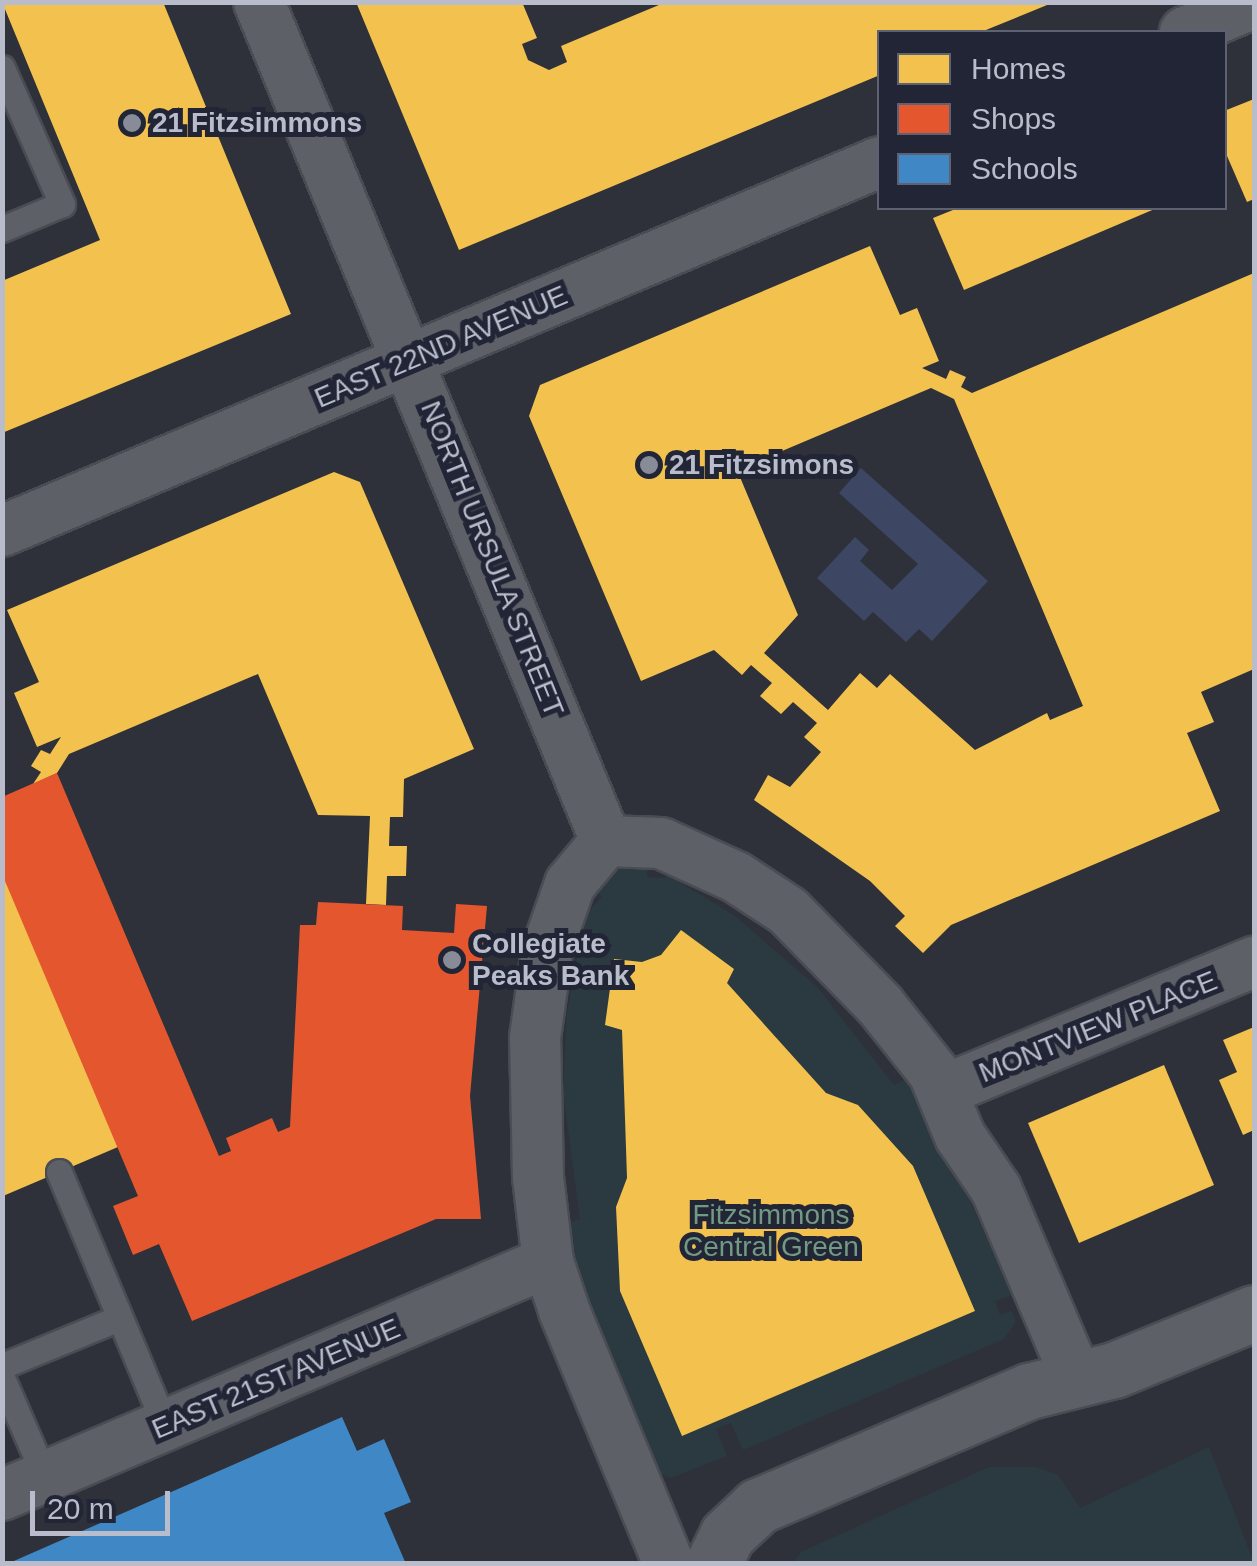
<!DOCTYPE html>
<style>
body{margin:0}
#map{position:relative;width:1257px;height:1566px;overflow:hidden;background:#2e313a;font-family:Helvetica,sans-serif}
div>[style]{position:absolute}
.green>*{inset:0;background:#2b3940}
.water>*{inset:0;background:#3d4663}
.homes>*{inset:0;background:#f2c14e}
.shops>*{inset:0;background:#e4572e}
.schools>*{inset:0;background:#3f88c5}
.roads{filter:drop-shadow(2px 0 #4a4c53) drop-shadow(-2px 0 #4a4c53) drop-shadow(0 2px #4a4c53) drop-shadow(0 -2px #4a4c53)}
.service>*{height:25px;margin:-12.5px;padding:0 12.5px;transform-origin:12.5px;border-radius:12.5px;background:#5e6068}
.minor>*{height:50px;margin:-25px;padding:0 25px;transform-origin:25px;border-radius:25px;background:#5e6068}
.tertiary>*{height:55px;margin:-27.5px;padding:0 27.5px;transform-origin:27.5px;border-radius:27.5px;background:#5e6068}
.dots>*{width:28px;height:28px;translate:-50% -50%;box-sizing:border-box;border:5px solid #212535;border-radius:50%}
span{translate:-50% -50%;white-space:nowrap;text-align:center;line-height:1.15;-webkit-text-stroke:10px #212535;paint-order:stroke}
.poi-label{font-size:28px;color:#b9bcca;font-weight:700}
.left{translate:0 -50%;text-align:left}
.street-label{font-size:28px;color:#b9bcca}
.park-label{font-size:28px;color:#729982}
.frame{position:absolute;inset:0;border:5px solid #b9bcca;pointer-events:none}
.legend{position:absolute;left:877px;top:30px;width:350px;height:180px;box-sizing:border-box;background:#212535;border:2px solid #5e6171;margin:0;padding:12px 18px;list-style:none;font-size:30px;color:#b9bcca}
.legend li{display:flex;align-items:center;gap:20px;height:50px}
.legend b{width:50px;border:2px solid #5e6171}
.scale{position:absolute;left:30px;top:1491px;width:140px;height:45px;box-sizing:border-box;border:5px solid #b9bcca;border-top:0;padding-left:12px;font-size:30px;line-height:35px;white-space:nowrap;color:#b9bcca;-webkit-text-stroke:8px #212535;paint-order:stroke}
</style>
<div id="map">
<div class="green">
<div style="clip-path:polygon(647px 863px,647px 877px,665px 878px,668px 864px,686px 872px,681px 883px,735px 916px,817px 987px,894px 1085px,907px 1079px,947px 1149px,1012px 1295px,995px 1301px,1000px 1315px,1012px 1311px,1016px 1322px,1004px 1339px,743px 1450px,731px 1423px,716px 1429px,727px 1456px,670px 1478px,657px 1472px,572px 1267px,567px 1223px,580px 1219px,563px 1092px,567px 1012px,582px 929px,571px 925px,578px 901px,590px 910px,602px 897px,591px 885px,612px 871px)"></div>
<div style="clip-path:polygon(1209px 1447px,1254px 1563px,793px 1563px,801px 1552px,989px 1467px,1036px 1467px,1058px 1475px,1080px 1508px)"></div>
</div>
<div class="water">
<div style="clip-path:polygon(861px 468px,988px 581px,932px 641px,919px 629px,906px 642px,873px 612px,864px 621px,817px 578px,855px 537px,869px 550px,860px 561px,892px 590px,918px 564px,839px 493px)"></div>
</div>
<div class="homes">
<div style="clip-path:polygon(2px 2px,163px 2px,291px 314px,2px 433px,2px 281px,100px 240px)"></div>
<div style="clip-path:polygon(356px 2px,522px 2px,537px 38px,522px 44px,528px 60px,549px 70px,567px 62px,561px 46px,666px 2px,1052px 3px,981px 32px,880px 32px,880px 75px,459px 250px)"></div>
<div style="clip-path:polygon(1254px 99px,1254px 199px,1247px 202px,1224px 149px,1224px 111px)"></div>
<div style="clip-path:polygon(958px 208px,1157px 208px,964px 290px,933px 218px)"></div>
<div style="clip-path:polygon(evenodd,870px 246px,900px 315px,917px 308px,939px 361px,922px 368px,946px 379px,950px 370px,966px 377px,961px 387px,972px 393px,1254px 273px,1254px 669px,1201px 692px,1214px 722px,1187px 733px,1220px 811px,951px 925px,923px 953px,895px 926px,905px 916px,870px 881px,754px 800px,768px 775px,790px 787px,821px 752px,804px 737px,817px 723px,793px 702px,781px 714px,760px 696px,772px 683px,751px 665px,742px 675px,714px 650px,641px 681px,529px 416px,540px 385px,870px 246px,931px 388px,954px 399px,1083px 706px,1050px 720px,1047px 713px,975px 750px,890px 674px,877px 688px,860px 673px,828px 710px,764px 653px,798px 615px,737px 470px,931px 388px)"></div>
<div style="clip-path:polygon(334px 472px,360px 482px,474px 749px,404px 779px,403px 817px,390px 817px,389px 846px,407px 846px,406px 876px,387px 876px,386px 905px,366px 904px,370px 816px,318px 815px,258px 674px,69px 754px,57px 773px,33px 784px,41px 772px,31px 766px,41px 750px,50px 754px,61px 737px,37px 747px,14px 693px,39px 682px,7px 610px)"></div>
<div style="clip-path:polygon(3px 874px,118px 1147px,3px 1196px)"></div>
<div style="clip-path:polygon(681px 930px,734px 969px,727px 983px,826px 1093px,858px 1105px,913px 1166px,975px 1311px,682px 1436px,620px 1291px,616px 1207px,627px 1178px,622px 1030px,605px 1025px,614px 959px,642px 962px,661px 955px)"></div>
<div style="clip-path:polygon(1254px 1027px,1254px 1130px,1243px 1135px,1219px 1080px,1237px 1072px,1223px 1040px)"></div>
<div style="clip-path:polygon(1164px 1065px,1214px 1185px,1079px 1243px,1028px 1123px)"></div>
</div>
<div class="shops">
<div style="clip-path:polygon(57px 773px,219px 1156px,231px 1151px,226px 1138px,272px 1118px,278px 1132px,290px 1127px,300px 925px,316px 925px,318px 902px,403px 906px,402px 930px,454px 933px,456px 904px,487px 906px,470px 1096px,481px 1219px,436px 1219px,192px 1321px,159px 1244px,133px 1255px,113px 1206px,138px 1196px,2px 874px,2px 797px)"></div>
</div>
<div class="schools">
<div style="clip-path:polygon(342px 1417px,357px 1451px,384px 1439px,411px 1502px,384px 1513px,406px 1564px,7px 1564px)"></div>
</div>
<div class="roads">
<div class="service">
<div style="left:2px;top:68px;width:149px;rotate:66.2deg"></div>
<div style="left:62px;top:204px;width:65px;rotate:157.4deg"></div>
<div style="left:59px;top:1172px;width:275px;rotate:67.3deg"></div>
<div style="left:2px;top:1366px;width:126px;rotate:-22.3deg"></div>
<div style="left:2px;top:1378px;width:108px;rotate:66.5deg"></div>
</div>
<div class="minor">
<div style="left:259px;top:2px;width:908px;rotate:67.53deg"></div>
<div style="left:1185px;top:32px;width:75px;rotate:-22.8deg"></div>
<div style="left:2px;top:531px;width:952px;rotate:-22.8deg"></div>
<div style="left:942px;top:1091px;width:338px;rotate:-22.5deg"></div>
<div style="left:2px;top:1495px;width:594px;rotate:-23.11deg"></div>
<div style="left:669px;top:1564px;width:275px;rotate:-112.5deg"></div>
<div style="left:564px;top:1310px;width:51px;rotate:-108.4deg"></div>
<div style="left:548px;top:1262px;width:86px;rotate:-96.7deg"></div>
<div style="left:538px;top:1177px;width:139px;rotate:-91.2deg"></div>
<div style="left:535px;top:1038px;width:89px;rotate:-82.2deg"></div>
<div style="left:547px;top:950px;width:70px;rotate:-70.8deg"></div>
<div style="left:570px;top:884px;width:56px;rotate:-50.1deg"></div>
<div style="left:606px;top:841px;width:55px;rotate:2.1deg"></div>
<div style="left:661px;top:843px;width:82px;rotate:24.4deg"></div>
<div style="left:736px;top:877px;width:62px;rotate:33.2deg"></div>
<div style="left:788px;top:911px;width:132px;rotate:45.6deg"></div>
<div style="left:880px;top:1005px;width:87px;rotate:51.5deg"></div>
<div style="left:934px;top:1073px;width:68px;rotate:67.6deg"></div>
<div style="left:960px;top:1136px;width:64px;rotate:55.8deg"></div>
<div style="left:996px;top:1189px;width:204px;rotate:66.9deg"></div>
</div>
<div class="tertiary">
<div style="left:713px;top:1564px;width:32px;rotate:-64deg"></div>
<div style="left:727px;top:1535px;width:42px;rotate:-43.1deg"></div>
<div style="left:758px;top:1506px;width:294px;rotate:-23deg"></div>
<div style="left:1029px;top:1391px;width:88px;rotate:-13.9deg"></div>
<div style="left:1114px;top:1370px;width:151px;rotate:-22.2deg"></div>
</div>
</div>
<div class="dots">
<div style="left:132px;top:123px;background:#888b98"></div>
<div style="left:649px;top:465px;background:#888b98"></div>
<div style="left:452px;top:960px;background:#888b98"></div>
</div>
<div class="poi-label">
<span class="left" style="left:152px;top:123px">21 Fitzsimmons</span>
<span class="left" style="left:669px;top:465px">21 Fitzsimons</span>
<span class="left" style="left:472px;top:960px">Collegiate<br>Peaks Bank</span>
</div>
<div class="street-label">
<span style="left:441px;top:347px;rotate:-23deg">EAST 22ND AVENUE</span>
<span style="left:492px;top:559px;rotate:68deg">NORTH URSULA STREET</span>
<span style="left:1098px;top:1027px;rotate:-22deg">MONTVIEW PLACE</span>
<span style="left:276px;top:1379px;rotate:-23deg">EAST 21ST AVENUE</span>
</div>
<div class="park-label">
<span style="left:771px;top:1231px">Fitzsimmons<br>Central Green</span>
</div>
<div class="frame"></div>
<ul class="legend">
<li><b style="height:28px;background:#f2c14e"></b>Homes</li>
<li><b style="height:28px;background:#e4572e"></b>Shops</li>
<li><b style="height:28px;background:#3f88c5"></b>Schools</li>
</ul>
<div class="scale">20 m</div>
</div>
